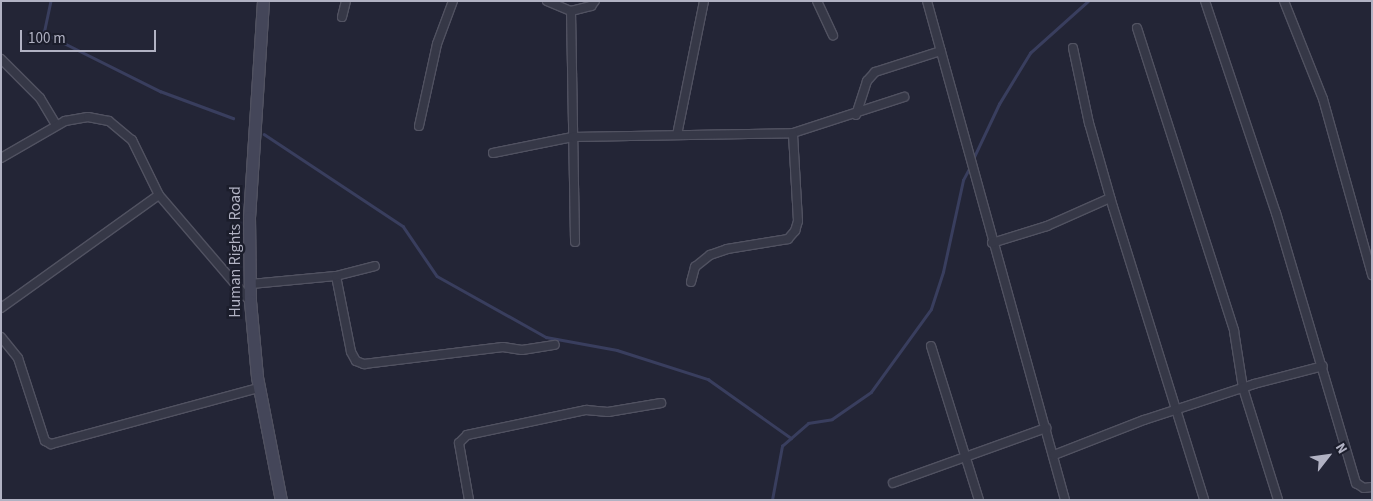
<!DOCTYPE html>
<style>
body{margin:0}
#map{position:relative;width:1373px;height:501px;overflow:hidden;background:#232536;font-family:"Source Sans 3",sans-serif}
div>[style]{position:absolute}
.stream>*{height:2.5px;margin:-1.25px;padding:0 1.25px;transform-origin:1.25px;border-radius:1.25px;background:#393e5e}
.roads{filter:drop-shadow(1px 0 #515261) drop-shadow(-1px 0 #515261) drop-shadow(0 1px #515261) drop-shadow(0 -1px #515261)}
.street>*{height:8px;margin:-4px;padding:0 4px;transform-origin:4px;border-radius:4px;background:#363847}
.secondary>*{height:11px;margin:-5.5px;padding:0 5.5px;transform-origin:5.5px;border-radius:5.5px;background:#444659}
span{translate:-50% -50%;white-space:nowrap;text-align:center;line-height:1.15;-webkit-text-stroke:5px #1b1d2b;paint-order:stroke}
.street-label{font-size:16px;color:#b1b2c3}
.frame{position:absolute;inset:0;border:2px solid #b1b2c3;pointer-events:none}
.north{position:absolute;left:1303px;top:431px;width:50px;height:50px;-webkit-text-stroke:4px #1b1d2b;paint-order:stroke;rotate:60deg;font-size:14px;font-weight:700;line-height:20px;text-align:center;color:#b1b2c3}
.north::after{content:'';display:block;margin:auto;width:18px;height:22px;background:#b1b2c3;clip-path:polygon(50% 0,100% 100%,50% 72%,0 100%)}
.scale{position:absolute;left:20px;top:30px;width:136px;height:22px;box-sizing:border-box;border:2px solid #b1b2c3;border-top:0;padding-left:6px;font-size:15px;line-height:18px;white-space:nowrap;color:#b1b2c3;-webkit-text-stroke:4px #1b1d2b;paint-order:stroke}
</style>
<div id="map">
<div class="stream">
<div style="left:51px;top:1px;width:33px;rotate:102deg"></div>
<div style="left:44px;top:33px;width:130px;rotate:26.6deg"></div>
<div style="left:160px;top:91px;width:78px;rotate:20.3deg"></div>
<div style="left:264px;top:134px;width:167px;rotate:33.5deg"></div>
<div style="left:403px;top:226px;width:60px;rotate:55.8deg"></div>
<div style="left:437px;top:276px;width:125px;rotate:29.2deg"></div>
<div style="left:546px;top:337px;width:72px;rotate:10.4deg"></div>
<div style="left:617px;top:350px;width:96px;rotate:17.7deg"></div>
<div style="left:708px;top:379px;width:102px;rotate:35.4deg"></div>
<div style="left:973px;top:159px;width:61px;rotate:-64.7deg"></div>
<div style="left:999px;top:104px;width:60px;rotate:-58.7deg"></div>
<div style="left:1030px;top:53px;width:78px;rotate:-41.9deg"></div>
<div style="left:772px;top:500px;width:55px;rotate:-79.5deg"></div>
<div style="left:782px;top:446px;width:35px;rotate:-41deg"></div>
<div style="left:808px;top:423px;width:24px;rotate:-9deg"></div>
<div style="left:832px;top:419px;width:47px;rotate:-34.7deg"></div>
<div style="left:871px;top:392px;width:102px;rotate:-54.1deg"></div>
<div style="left:931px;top:309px;width:39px;rotate:-72deg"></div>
<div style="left:943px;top:272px;width:94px;rotate:-77.7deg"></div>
<div style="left:963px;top:180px;width:15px;rotate:-62deg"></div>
</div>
<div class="roads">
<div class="street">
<div style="left:547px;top:1px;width:26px;rotate:23deg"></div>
<div style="left:571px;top:11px;width:21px;rotate:-14deg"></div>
<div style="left:591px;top:6px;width:6px;rotate:-51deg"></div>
<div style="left:817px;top:1px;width:38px;rotate:65deg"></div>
<div style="left:927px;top:1px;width:518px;rotate:74.54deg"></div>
<div style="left:1205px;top:1px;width:224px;rotate:71.5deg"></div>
<div style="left:1276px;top:213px;width:282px;rotate:73.5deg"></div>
<div style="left:1356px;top:483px;width:9px;rotate:32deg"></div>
<div style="left:1364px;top:488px;width:8px;rotate:-7deg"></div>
<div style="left:1284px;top:1px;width:105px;rotate:68.3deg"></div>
<div style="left:1323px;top:99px;width:183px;rotate:74.4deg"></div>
<div style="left:571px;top:11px;width:231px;rotate:89deg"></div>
<div style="left:342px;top:17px;width:16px;rotate:-76deg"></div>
<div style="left:1137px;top:28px;width:318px;rotate:72.2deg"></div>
<div style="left:1234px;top:331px;width:58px;rotate:81deg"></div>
<div style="left:1243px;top:388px;width:117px;rotate:72.6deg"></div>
<div style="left:1073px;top:48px;width:77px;rotate:78deg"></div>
<div style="left:1089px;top:123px;width:87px;rotate:74.1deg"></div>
<div style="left:1113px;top:207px;width:307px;rotate:72.7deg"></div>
<div style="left:1px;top:59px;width:55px;rotate:45deg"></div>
<div style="left:40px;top:98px;width:31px;rotate:59deg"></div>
<div style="left:856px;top:115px;width:36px;rotate:-72deg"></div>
<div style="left:867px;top:81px;width:12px;rotate:-48deg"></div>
<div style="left:875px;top:72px;width:69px;rotate:-17.7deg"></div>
<div style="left:419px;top:126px;width:84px;rotate:-77.6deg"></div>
<div style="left:437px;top:44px;width:46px;rotate:-69.6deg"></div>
<div style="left:677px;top:135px;width:137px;rotate:-78.6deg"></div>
<div style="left:493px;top:153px;width:81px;rotate:-11.4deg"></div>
<div style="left:572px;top:137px;width:221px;rotate:-1deg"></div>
<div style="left:793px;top:133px;width:117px;rotate:-18deg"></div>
<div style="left:1px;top:158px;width:74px;rotate:-30deg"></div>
<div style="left:65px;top:121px;width:23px;rotate:-10deg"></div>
<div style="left:88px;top:117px;width:21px;rotate:11deg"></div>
<div style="left:109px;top:121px;width:30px;rotate:40deg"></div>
<div style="left:132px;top:140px;width:61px;rotate:63.9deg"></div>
<div style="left:159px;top:195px;width:140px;rotate:49.4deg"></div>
<div style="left:992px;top:243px;width:58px;rotate:-17.2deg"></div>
<div style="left:1047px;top:226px;width:69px;rotate:-24deg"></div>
<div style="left:336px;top:276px;width:77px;rotate:78.8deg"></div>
<div style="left:351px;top:352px;width:10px;rotate:61deg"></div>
<div style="left:356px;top:361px;width:9px;rotate:21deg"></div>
<div style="left:364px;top:364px;width:140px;rotate:-7deg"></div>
<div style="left:503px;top:347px;width:19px;rotate:9deg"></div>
<div style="left:522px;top:350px;width:33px;rotate:-9deg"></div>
<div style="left:691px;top:282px;width:16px;rotate:-75deg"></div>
<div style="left:695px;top:267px;width:19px;rotate:-39deg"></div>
<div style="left:710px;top:255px;width:18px;rotate:-19deg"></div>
<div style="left:727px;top:249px;width:62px;rotate:-9.3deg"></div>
<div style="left:788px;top:239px;width:11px;rotate:-49deg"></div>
<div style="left:795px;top:231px;width:10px;rotate:-73deg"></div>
<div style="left:798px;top:221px;width:88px;rotate:-93.3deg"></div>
<div style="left:251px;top:284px;width:85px;rotate:-5.4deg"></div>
<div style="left:336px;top:276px;width:40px;rotate:-14.4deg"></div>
<div style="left:1px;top:308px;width:194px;rotate:-35.6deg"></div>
<div style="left:1px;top:337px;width:27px;rotate:51deg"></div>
<div style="left:18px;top:358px;width:87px;rotate:72deg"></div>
<div style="left:45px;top:441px;width:7px;rotate:27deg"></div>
<div style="left:51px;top:444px;width:215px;rotate:-15.1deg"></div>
<div style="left:931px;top:346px;width:161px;rotate:72.7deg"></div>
<div style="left:1054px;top:455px;width:97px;rotate:-21.3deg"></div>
<div style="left:1144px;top:420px;width:116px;rotate:-18.1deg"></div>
<div style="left:1254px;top:384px;width:71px;rotate:-14.6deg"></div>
<div style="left:893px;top:483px;width:163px;rotate:-19.8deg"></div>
<div style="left:469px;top:500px;width:58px;rotate:-100deg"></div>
<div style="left:459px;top:443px;width:11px;rotate:-45deg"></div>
<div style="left:467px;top:435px;width:122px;rotate:-11.9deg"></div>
<div style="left:586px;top:410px;width:22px;rotate:5deg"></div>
<div style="left:608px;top:412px;width:54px;rotate:-9.6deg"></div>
</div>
<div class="secondary">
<div style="left:263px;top:1px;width:216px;rotate:93.7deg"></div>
<div style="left:249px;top:217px;width:84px;rotate:89.3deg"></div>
<div style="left:250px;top:301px;width:76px;rotate:84.7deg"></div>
<div style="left:257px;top:377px;width:125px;rotate:79deg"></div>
</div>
</div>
<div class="street-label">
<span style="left:235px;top:252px;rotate:-90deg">Human Rights Road</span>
</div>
<div class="frame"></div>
<div class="north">N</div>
<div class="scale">100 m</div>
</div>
